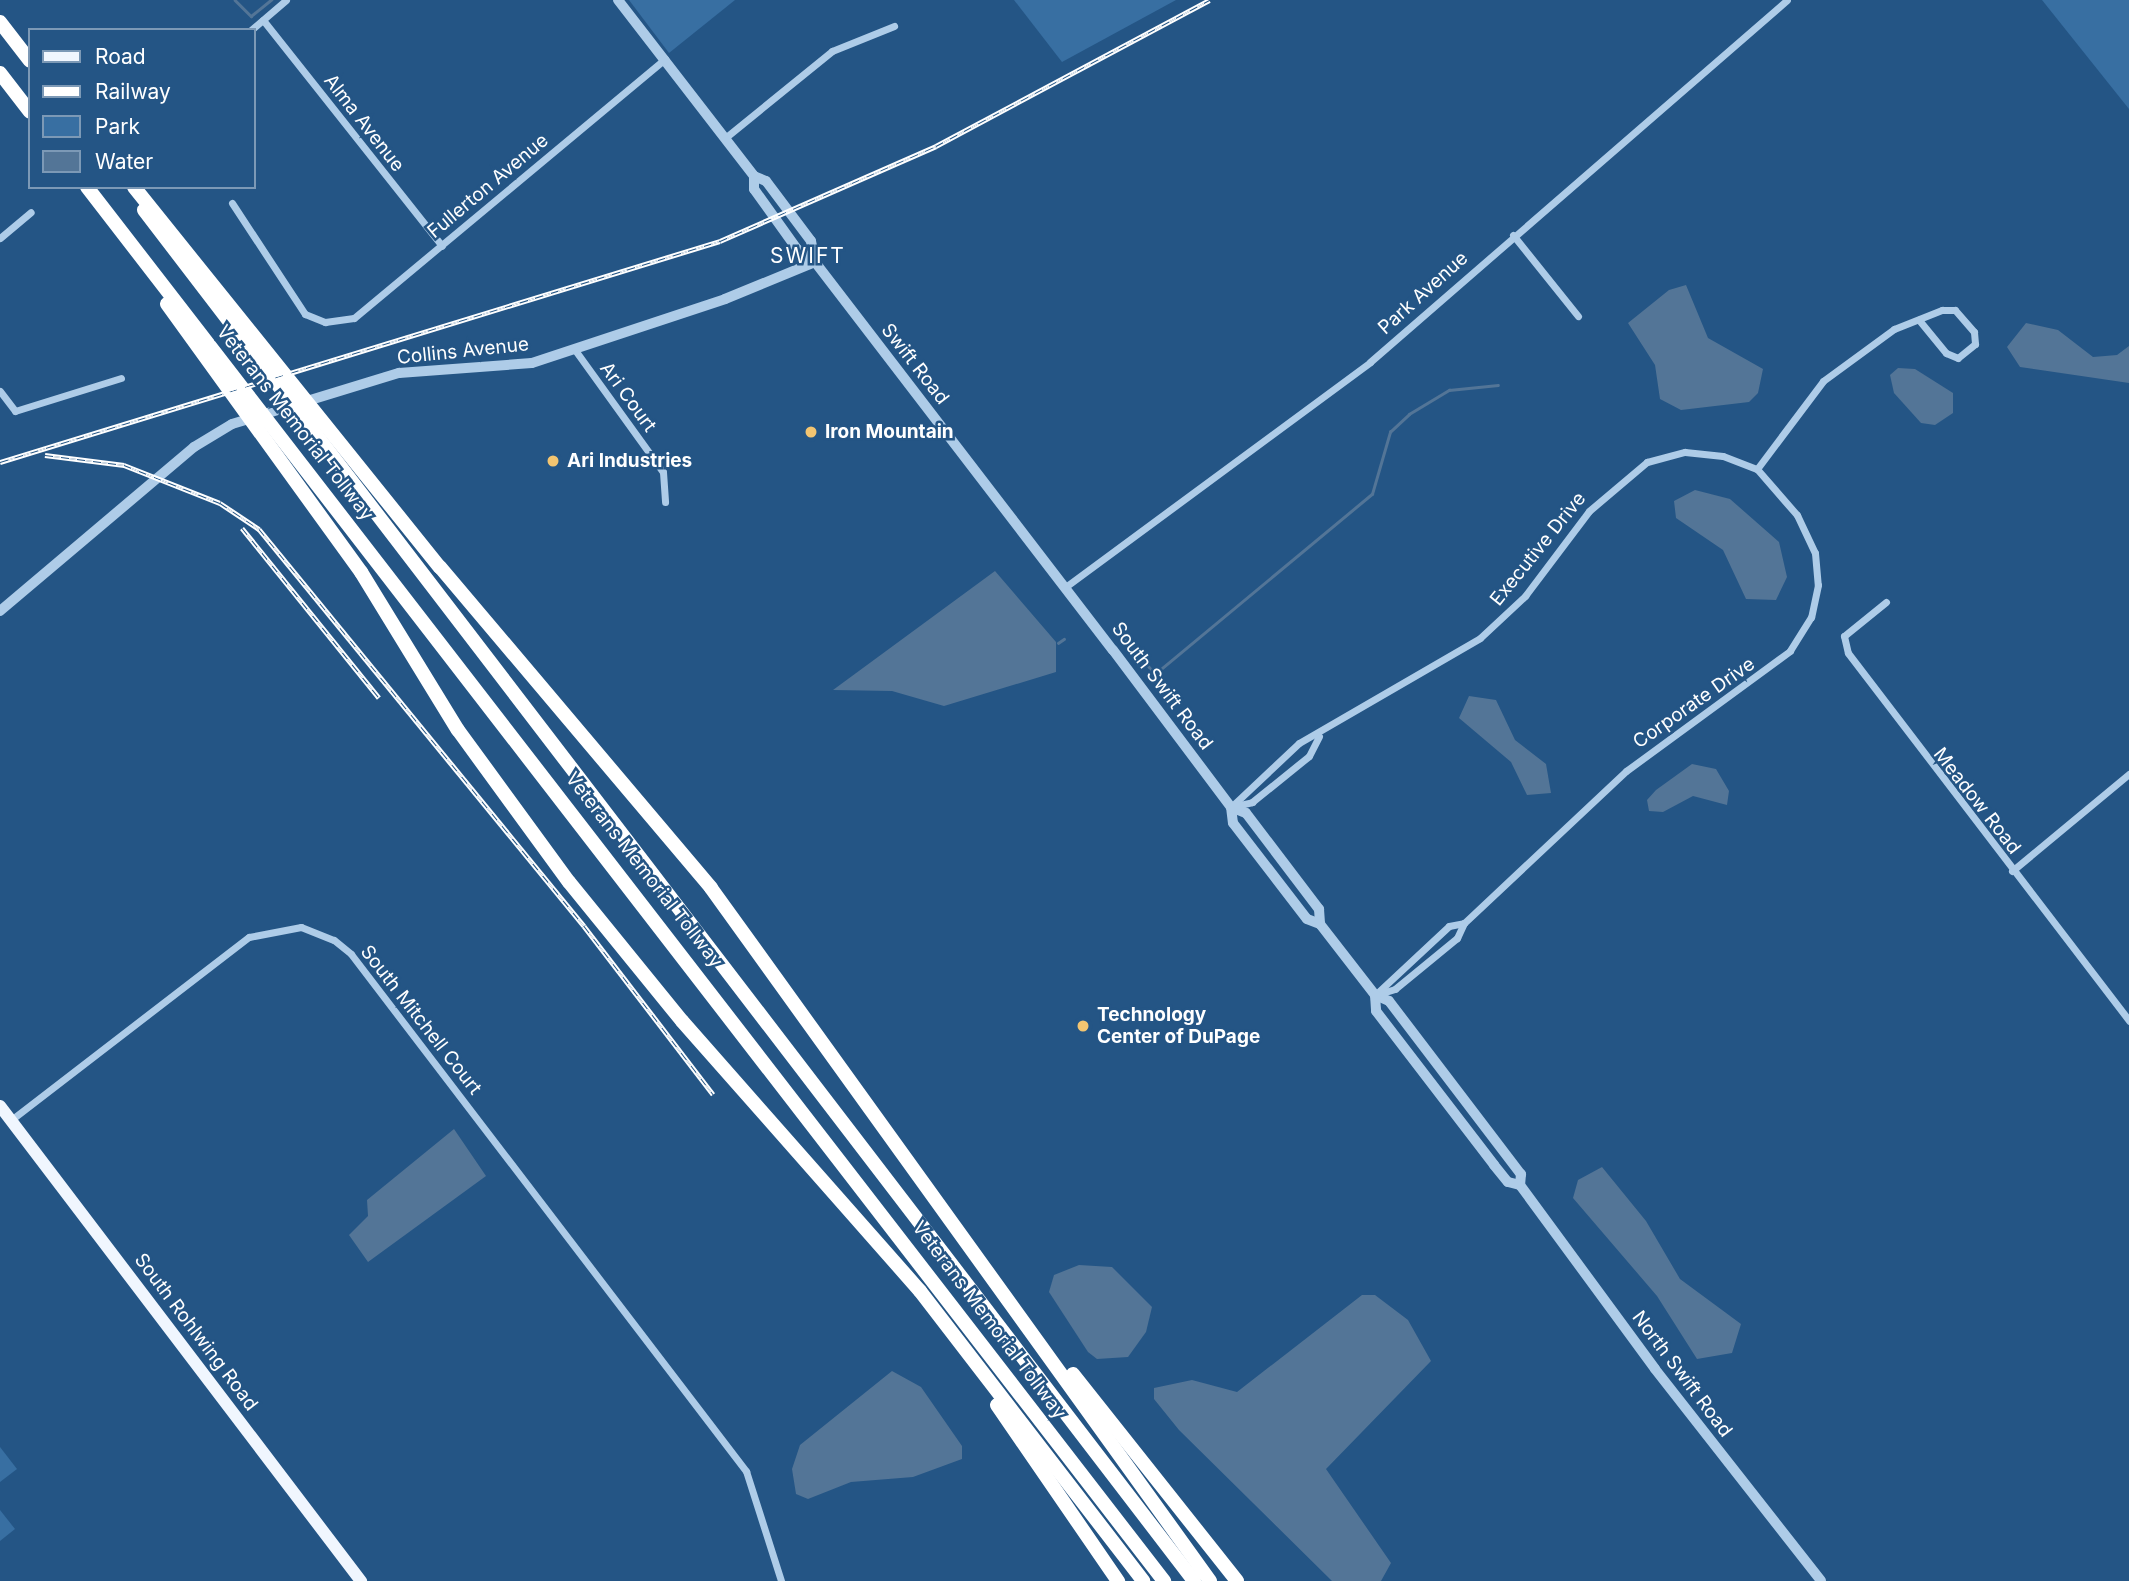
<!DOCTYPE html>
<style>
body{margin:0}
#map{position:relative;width:2129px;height:1581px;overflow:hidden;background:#245585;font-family:Inter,sans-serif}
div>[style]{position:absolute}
.green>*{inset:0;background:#386fa2}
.water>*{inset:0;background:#537597}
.stream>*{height:2.5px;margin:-1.25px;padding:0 1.25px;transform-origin:1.25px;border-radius:1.25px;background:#537597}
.minor>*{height:7px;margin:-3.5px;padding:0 3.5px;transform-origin:3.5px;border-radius:3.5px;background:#aecce8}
.tertiary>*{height:10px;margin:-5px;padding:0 5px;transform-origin:5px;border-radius:5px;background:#aecce8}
.primary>*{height:12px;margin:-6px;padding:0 6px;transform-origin:6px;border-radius:6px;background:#f0f6fe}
.motorway>*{height:14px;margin:-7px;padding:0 7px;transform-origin:7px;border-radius:7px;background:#fff}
.rail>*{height:5px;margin-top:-2.5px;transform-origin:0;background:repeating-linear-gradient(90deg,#245585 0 8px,#fff 0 16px);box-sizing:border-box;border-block:2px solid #fff}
.dots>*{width:19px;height:19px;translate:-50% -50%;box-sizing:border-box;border:4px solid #245585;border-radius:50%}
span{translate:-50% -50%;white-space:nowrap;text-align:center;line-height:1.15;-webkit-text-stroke:5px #245585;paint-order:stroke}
.street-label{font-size:19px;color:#fff}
.poi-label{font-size:19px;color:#fff;font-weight:700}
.left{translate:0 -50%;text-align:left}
.neighbourhood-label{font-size:21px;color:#fff;letter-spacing:2px}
.legend{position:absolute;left:28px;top:28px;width:228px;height:161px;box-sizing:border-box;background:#245585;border:2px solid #7c99b6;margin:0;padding:9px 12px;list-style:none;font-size:21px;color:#fff}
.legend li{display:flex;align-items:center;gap:14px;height:35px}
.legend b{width:35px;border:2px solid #7c99b6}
</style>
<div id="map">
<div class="green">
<div style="clip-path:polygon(629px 0,735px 0,669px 53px)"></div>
<div style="clip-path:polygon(1014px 0,1176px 0,1062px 62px)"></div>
<div style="clip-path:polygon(2042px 0,2129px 0,2129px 109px)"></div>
<div style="clip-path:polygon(0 1447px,17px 1469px,0 1482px)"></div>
<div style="clip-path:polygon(0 1510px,15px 1529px,0 1541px)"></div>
</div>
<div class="water">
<div style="clip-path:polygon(1686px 285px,1708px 338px,1763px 369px,1758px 393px,1749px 402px,1681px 410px,1660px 399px,1655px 365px,1628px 323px,1669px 290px)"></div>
<div style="clip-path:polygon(2026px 323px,2058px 330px,2093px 357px,2117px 355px,2129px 346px,2129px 383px,2020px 367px,2007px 347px)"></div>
<div style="clip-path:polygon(1898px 368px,1915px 369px,1953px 393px,1953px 413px,1935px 425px,1921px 423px,1894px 393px,1890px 375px)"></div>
<div style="clip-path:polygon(1695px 490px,1730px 499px,1779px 542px,1787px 577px,1776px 600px,1746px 599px,1723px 550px,1676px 518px,1674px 501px)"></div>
<div style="clip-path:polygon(995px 571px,1056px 642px,1056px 672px,944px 706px,892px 691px,833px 690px)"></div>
<div style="clip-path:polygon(1469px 696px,1496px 700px,1515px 740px,1546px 764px,1551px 793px,1527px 795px,1511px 762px,1459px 718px)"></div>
<div style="clip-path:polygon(1692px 764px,1716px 769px,1729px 791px,1727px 805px,1693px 796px,1663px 812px,1649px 811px,1647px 800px,1656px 790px)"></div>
<div style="clip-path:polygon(454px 1129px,486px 1176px,368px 1262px,349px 1235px,368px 1216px,367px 1200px)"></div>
<div style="clip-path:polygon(1602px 1167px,1646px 1221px,1680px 1279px,1741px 1324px,1732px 1353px,1697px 1359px,1657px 1296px,1573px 1198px,1578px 1180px)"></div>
<div style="clip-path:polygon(1079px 1265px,1112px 1267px,1152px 1307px,1146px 1332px,1128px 1357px,1097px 1359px,1088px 1352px,1049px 1292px,1054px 1275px)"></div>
<div style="clip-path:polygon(1362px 1295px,1375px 1295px,1408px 1320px,1431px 1361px,1326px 1469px,1391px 1563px,1381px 1581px,1332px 1581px,1179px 1430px,1154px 1399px,1154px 1388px,1192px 1380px,1237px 1392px)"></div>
<div style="clip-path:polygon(892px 1371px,921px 1387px,962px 1446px,962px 1459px,913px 1477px,851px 1482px,808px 1499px,796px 1494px,792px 1469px,800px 1445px)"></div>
</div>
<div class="stream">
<div style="left:235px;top:0;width:23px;rotate:45deg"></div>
<div style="left:251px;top:16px;width:26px;rotate:-39deg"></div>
<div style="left:1125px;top:638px;width:47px;rotate:50.2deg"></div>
<div style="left:1155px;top:674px;width:282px;rotate:-39.7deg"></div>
<div style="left:1372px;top:494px;width:65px;rotate:-73.8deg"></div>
<div style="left:1390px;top:432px;width:26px;rotate:-43deg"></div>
<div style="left:1409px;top:414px;width:47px;rotate:-31deg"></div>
<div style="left:1449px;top:390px;width:49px;rotate:-5.8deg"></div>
<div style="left:1058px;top:643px;width:7px;rotate:-34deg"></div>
</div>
<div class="minor">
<div style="left:263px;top:20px;width:288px;rotate:51.6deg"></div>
<div style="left:251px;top:30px;width:46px;rotate:-40.6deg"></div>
<div style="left:725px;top:138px;width:138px;rotate:-39.1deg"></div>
<div style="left:832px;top:51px;width:67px;rotate:-22deg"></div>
<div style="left:232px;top:203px;width:133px;rotate:56.7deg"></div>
<div style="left:305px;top:314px;width:22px;rotate:22deg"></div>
<div style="left:325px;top:322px;width:29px;rotate:-8deg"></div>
<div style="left:354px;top:318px;width:405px;rotate:-39.8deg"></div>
<div style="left:1513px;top:235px;width:104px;rotate:51.3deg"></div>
<div style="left:0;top:238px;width:40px;rotate:-40deg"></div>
<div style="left:575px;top:350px;width:150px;rotate:54.2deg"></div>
<div style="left:663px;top:472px;width:30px;rotate:86deg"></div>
<div style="left:0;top:391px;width:25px;rotate:53deg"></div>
<div style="left:15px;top:411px;width:111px;rotate:-17.3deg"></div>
<div style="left:1757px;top:469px;width:110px;rotate:-53.1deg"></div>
<div style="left:1823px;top:381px;width:88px;rotate:-36.2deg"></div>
<div style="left:1894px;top:329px;width:52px;rotate:-21.6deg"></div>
<div style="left:1942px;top:310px;width:13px"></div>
<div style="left:1955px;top:310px;width:29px;rotate:49deg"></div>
<div style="left:1974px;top:332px;width:12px;rotate:85deg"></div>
<div style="left:1975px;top:344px;width:22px;rotate:141deg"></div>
<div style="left:1958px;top:358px;width:13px;rotate:-157deg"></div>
<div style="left:1946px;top:353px;width:43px;rotate:-129.3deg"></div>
<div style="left:1064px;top:588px;width:380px;rotate:-36.4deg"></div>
<div style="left:1370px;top:362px;width:552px;rotate:-40.96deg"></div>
<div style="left:1886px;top:602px;width:54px;rotate:141deg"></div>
<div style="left:1844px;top:636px;width:17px;rotate:77deg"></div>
<div style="left:1848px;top:653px;width:463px;rotate:52.6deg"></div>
<div style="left:1231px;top:807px;width:93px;rotate:-43.3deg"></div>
<div style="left:1299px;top:743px;width:209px;rotate:-30.1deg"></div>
<div style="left:1480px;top:638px;width:62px;rotate:-43deg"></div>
<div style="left:1525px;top:596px;width:106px;rotate:-53deg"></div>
<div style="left:1589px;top:511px;width:76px;rotate:-40.2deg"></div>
<div style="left:1647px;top:462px;width:39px;rotate:-15deg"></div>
<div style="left:1685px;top:452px;width:38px;rotate:6deg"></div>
<div style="left:1723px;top:456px;width:36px;rotate:21deg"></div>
<div style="left:1757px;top:469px;width:61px;rotate:49deg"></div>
<div style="left:1797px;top:515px;width:42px;rotate:64.7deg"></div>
<div style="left:1815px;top:553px;width:32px;rotate:85deg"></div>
<div style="left:1818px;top:585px;width:33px;rotate:102deg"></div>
<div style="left:1811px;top:617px;width:40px;rotate:122deg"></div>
<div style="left:1790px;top:651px;width:203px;rotate:143.8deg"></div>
<div style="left:1626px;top:771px;width:222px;rotate:136.8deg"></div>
<div style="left:1464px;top:923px;width:17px;rotate:115deg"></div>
<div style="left:1457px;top:938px;width:80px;rotate:140.6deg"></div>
<div style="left:1395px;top:989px;width:21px;rotate:163deg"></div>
<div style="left:1231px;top:807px;width:22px;rotate:-13deg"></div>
<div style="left:1252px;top:802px;width:73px;rotate:-38.9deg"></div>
<div style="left:1309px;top:756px;width:22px;rotate:-63deg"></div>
<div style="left:2012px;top:871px;width:152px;rotate:-39.7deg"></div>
<div style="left:1375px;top:995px;width:101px;rotate:-43deg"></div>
<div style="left:1449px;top:926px;width:15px;rotate:-11deg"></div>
<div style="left:11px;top:1120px;width:300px;rotate:-37.6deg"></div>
<div style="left:249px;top:937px;width:53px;rotate:-10.9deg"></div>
<div style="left:301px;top:927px;width:35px;rotate:22deg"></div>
<div style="left:334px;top:940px;width:22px;rotate:39deg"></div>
<div style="left:351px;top:954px;width:651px;rotate:52.62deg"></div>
<div style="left:746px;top:1471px;width:115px;rotate:72.3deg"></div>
</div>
<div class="tertiary">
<div style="left:618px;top:0;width:222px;rotate:52.3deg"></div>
<div style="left:754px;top:176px;width:13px;rotate:23deg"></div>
<div style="left:766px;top:181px;width:75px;rotate:53.1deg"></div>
<div style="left:811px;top:241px;width:21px;rotate:79deg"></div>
<div style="left:754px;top:176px;width:13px;rotate:90deg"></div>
<div style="left:754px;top:189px;width:74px;rotate:54.4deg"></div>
<div style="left:797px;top:249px;width:22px;rotate:36deg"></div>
<div style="left:815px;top:262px;width:489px;rotate:52.5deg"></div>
<div style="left:1113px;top:650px;width:196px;rotate:53.1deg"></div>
<div style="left:1231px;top:807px;width:16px;rotate:83deg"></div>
<div style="left:1233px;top:823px;width:121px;rotate:52.4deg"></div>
<div style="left:1307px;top:919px;width:14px;rotate:21deg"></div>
<div style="left:1320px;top:924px;width:90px;rotate:52.2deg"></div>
<div style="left:1375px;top:995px;width:15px;rotate:23deg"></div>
<div style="left:1389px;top:1001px;width:218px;rotate:52.7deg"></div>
<div style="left:1521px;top:1174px;width:11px;rotate:95deg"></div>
<div style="left:1520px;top:1185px;width:228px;rotate:53.7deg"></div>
<div style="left:1655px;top:1369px;width:269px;rotate:51.9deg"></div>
<div style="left:0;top:611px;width:254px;rotate:-40.2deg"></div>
<div style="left:194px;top:447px;width:44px;rotate:-31.2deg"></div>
<div style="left:232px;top:424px;width:175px;rotate:-17deg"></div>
<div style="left:399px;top:373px;width:133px;rotate:-4.3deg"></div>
<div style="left:532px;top:363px;width:203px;rotate:-18.3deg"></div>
<div style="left:725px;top:299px;width:97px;rotate:-22.3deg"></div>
<div style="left:1231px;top:807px;width:16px;rotate:22deg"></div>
<div style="left:1246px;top:813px;width:121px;rotate:52.8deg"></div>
<div style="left:1319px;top:909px;width:15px;rotate:86deg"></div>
<div style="left:1375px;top:995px;width:16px;rotate:86deg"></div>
<div style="left:1376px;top:1011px;width:194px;rotate:52.5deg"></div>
<div style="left:1494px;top:1165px;width:22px;rotate:51deg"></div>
<div style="left:1508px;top:1182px;width:12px;rotate:14deg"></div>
</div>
<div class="primary">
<div style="left:0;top:1106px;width:597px;rotate:52.77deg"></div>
</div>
<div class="motorway">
<div style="left:0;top:22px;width:49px;rotate:52.4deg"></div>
<div style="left:0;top:73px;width:49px;rotate:52.4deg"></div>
<div style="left:87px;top:187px;width:1762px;rotate:52.31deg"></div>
<div style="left:134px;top:187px;width:488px;rotate:51.2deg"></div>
<div style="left:440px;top:567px;width:420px;rotate:49.8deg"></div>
<div style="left:711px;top:888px;width:854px;rotate:54.24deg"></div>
<div style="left:144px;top:210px;width:1727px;rotate:52.55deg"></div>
<div style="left:167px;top:304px;width:331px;rotate:54.1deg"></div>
<div style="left:361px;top:572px;width:185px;rotate:58.5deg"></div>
<div style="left:458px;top:730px;width:188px;rotate:53.9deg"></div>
<div style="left:569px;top:882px;width:179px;rotate:50.9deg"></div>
<div style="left:682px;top:1021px;width:360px;rotate:48.6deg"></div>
<div style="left:920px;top:1291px;width:366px;rotate:52.4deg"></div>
<div style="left:1073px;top:1374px;width:264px;rotate:51.6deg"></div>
<div style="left:997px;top:1405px;width:214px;rotate:55.5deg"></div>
</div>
<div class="rail">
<div style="left:45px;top:455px;width:80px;rotate:7.2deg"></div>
<div style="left:124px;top:465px;width:103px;rotate:21.6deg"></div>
<div style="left:220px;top:503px;width:47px;rotate:33.7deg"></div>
<div style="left:259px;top:529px;width:513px;rotate:50.69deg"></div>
<div style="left:584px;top:926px;width:212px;rotate:52.5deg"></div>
<div style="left:0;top:462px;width:753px;rotate:-17.06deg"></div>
<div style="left:720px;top:241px;width:236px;rotate:-23.7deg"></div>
<div style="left:936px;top:146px;width:310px;rotate:-28.1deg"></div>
<div style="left:242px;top:528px;width:218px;rotate:51.1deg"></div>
</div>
<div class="dots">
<div style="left:811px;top:432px;background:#f3c571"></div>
<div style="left:553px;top:461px;background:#f3c571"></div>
<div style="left:1083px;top:1026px;background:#f3c571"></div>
</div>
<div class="street-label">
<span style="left:364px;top:123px;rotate:52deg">Alma Avenue</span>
<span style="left:488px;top:186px;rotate:-40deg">Fullerton Avenue</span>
<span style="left:1423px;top:293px;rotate:-42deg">Park Avenue</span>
<span style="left:463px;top:351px;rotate:-6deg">Collins Avenue</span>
<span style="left:915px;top:364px;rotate:52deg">Swift Road</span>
<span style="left:628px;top:397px;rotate:54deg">Ari Court</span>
<span style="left:295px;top:423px;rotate:52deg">Veterans Memorial Tollway</span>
<span style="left:1538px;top:549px;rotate:-51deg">Executive Drive</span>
<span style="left:1162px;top:686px;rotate:53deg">South Swift Road</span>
<span style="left:1694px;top:703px;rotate:-35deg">Corporate Drive</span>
<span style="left:1977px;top:801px;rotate:52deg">Meadow Road</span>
<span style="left:644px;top:870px;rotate:52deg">Veterans Memorial Tollway</span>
<span style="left:421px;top:1020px;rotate:52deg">South Mitchell Court</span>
<span style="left:989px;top:1320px;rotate:53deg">Veterans Memorial Tollway</span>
<span style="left:196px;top:1332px;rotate:53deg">South Rohlwing Road</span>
<span style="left:1682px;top:1374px;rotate:53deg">North Swift Road</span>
</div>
<div class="poi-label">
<span class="left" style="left:825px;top:432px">Iron Mountain</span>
<span class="left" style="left:567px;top:461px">Ari Industries</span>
<span class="left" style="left:1097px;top:1026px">Technology<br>Center of DuPage</span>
</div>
<div class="neighbourhood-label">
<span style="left:808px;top:256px">SWIFT</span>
</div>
<ul class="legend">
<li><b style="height:9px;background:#f0f6fe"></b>Road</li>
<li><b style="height:9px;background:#fff"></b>Railway</li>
<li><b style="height:19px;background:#386fa2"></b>Park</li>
<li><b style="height:19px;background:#537597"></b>Water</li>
</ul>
</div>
